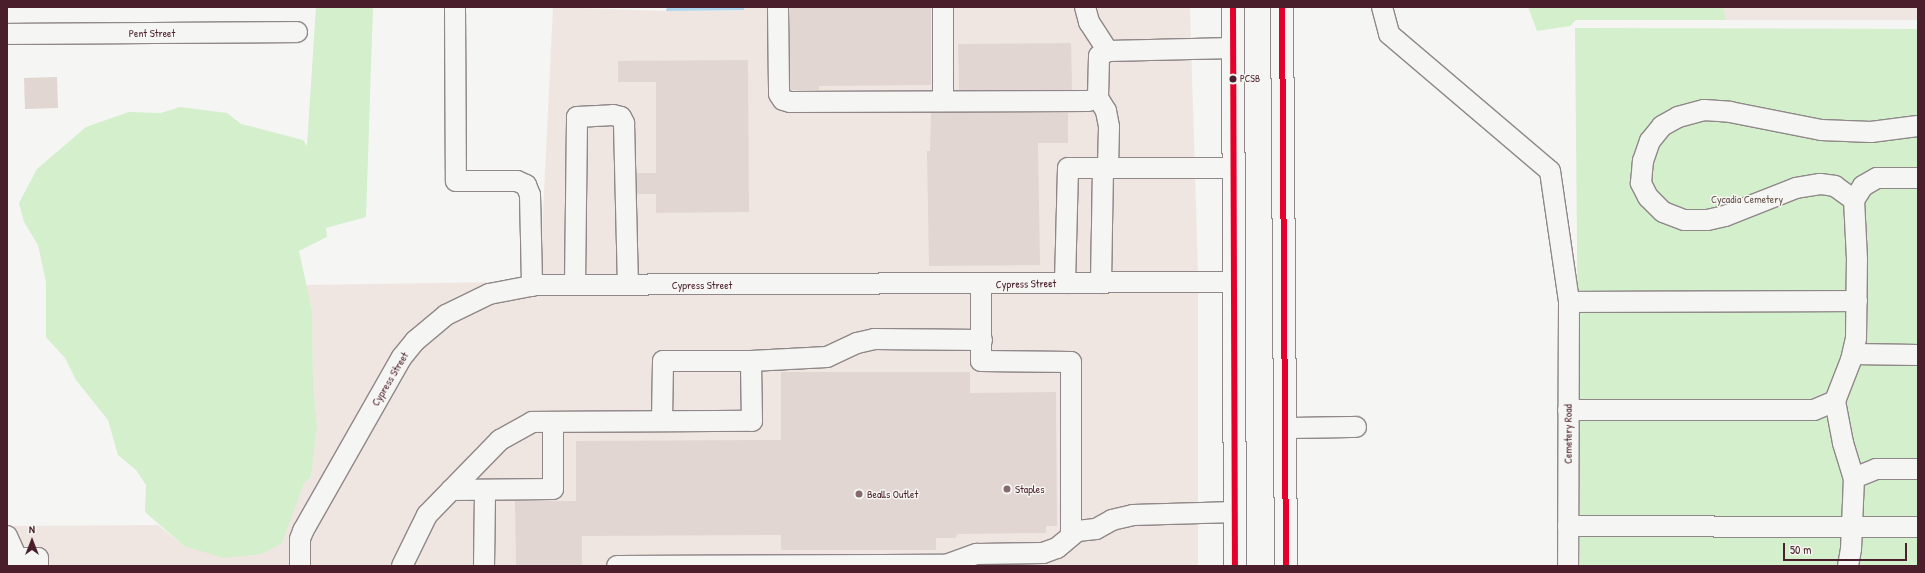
<!DOCTYPE html>
<style>
body{margin:0}
#map{position:relative;width:1925px;height:573px;overflow:hidden;background:#f5f5f3;font-family:"Patrick Hand",sans-serif}
div>[style]{position:absolute}
.built>*{inset:0;background:#f0e6e1}
.green>*{inset:0;background:#d3efcb}
.water>*{inset:0;background:#acd6ef}
.building>*{inset:0;background:#e1d6d1}
.roads{filter:drop-shadow(1px 0 #8f8788) drop-shadow(-1px 0 #8f8788) drop-shadow(0 1px #8f8788) drop-shadow(0 -1px #8f8788)}
.minor>*{height:20px;margin:-10px;padding:0 10px;transform-origin:10px;border-radius:10px;background:#f5f5f3}
.highway>*{height:22px;margin:-11px;padding:0 11px;transform-origin:11px;border-radius:11px;background:#f5f5f3}
.bus-1>*{height:6px;margin:-3px;padding:0 3px;transform-origin:3px;border-radius:3px;background:#e4002b}
.dots>*{width:11px;height:11px;translate:-50% -50%;box-sizing:border-box;border:2px solid #f6f6f2;border-radius:50%}
span{translate:-50% -50%;white-space:nowrap;text-align:center;line-height:1.15;-webkit-text-stroke:3px #f6f6f2;paint-order:stroke}
.bus-label{font-size:10px;color:#4a1f2b}
.left{translate:0 -50%;text-align:left}
.street-label{font-size:11px;color:#4a1f2b}
.park-label{font-size:11px;color:#66524b}
.poi-label{font-size:11px;color:#4a1f2b}
.frame{position:absolute;inset:0;border:8px solid #4a1f2b;pointer-events:none}
.north{position:absolute;left:12px;top:521px;width:40px;height:40px;-webkit-text-stroke:3px #f6f6f2;paint-order:stroke;rotate:0deg;font-size:11px;font-weight:700;line-height:16px;text-align:center;color:#4a1f2b}
.north::after{content:'';display:block;margin:auto;width:14px;height:18px;background:#4a1f2b;clip-path:polygon(50% 0,100% 100%,50% 72%,0 100%)}
.scale{position:absolute;left:1783px;top:543px;width:124px;height:18px;box-sizing:border-box;border:2px solid #4a1f2b;border-top:0;padding-left:5px;font-size:12px;line-height:14px;white-space:nowrap;color:#4a1f2b;-webkit-text-stroke:3px #f6f6f2;paint-order:stroke}
</style>
<div id="map">
<div class="built">
<div style="clip-path:polygon(553px 7px,666px 11px,743px 10px,744px 7px,1190px 7px,1198px 273px,540px 275px)"></div>
<div style="clip-path:polygon(1723px 7px,1918px 7px,1918px 20px,1726px 20px)"></div>
<div style="clip-path:polygon(498px 282px,477px 288px,441px 307px,294px 529px,291px 530px,289px 544px,291px 545px,291px 566px,7px 566px,11px 526px,158px 525px,184px 546px,262px 554px,281px 543px,304px 483px,311px 477px,317px 427px,313px 382px,312px 311px,306px 285px)"></div>
<div style="clip-path:polygon(1198px 292px,1198px 566px,308px 566px,308px 541px,408px 363px,420px 349px,450px 324px,491px 303px,537px 294px)"></div>
</div>
<div class="green">
<div style="clip-path:polygon(316px 7px,373px 7px,366px 217px,326px 228px,327px 237px,299px 251px,312px 311px,313px 382px,317px 427px,311px 477px,304px 483px,282px 543px,262px 554px,224px 558px,184px 546px,145px 512px,146px 485px,136px 470px,118px 455px,108px 420px,76px 380px,65px 358px,46px 337px,46px 282px,38px 245px,24px 222px,19px 203px,37px 169px,86px 127px,129px 112px,161px 113px,180px 107px,227px 113px,241px 124px,303px 140px,307px 146px)"></div>
<div style="clip-path:polygon(1528px 7px,1723px 7px,1726px 20px,1576px 20px,1570px 26px,1537px 31px)"></div>
<div style="clip-path:polygon(1575px 28px,1918px 29px,1918px 566px,1580px 566px)"></div>
</div>
<div class="water">
<div style="clip-path:polygon(667px 7px,744px 7px,744px 10px,666px 11px)"></div>
</div>
<div class="building">
<div style="clip-path:polygon(790px 7px,931px 7px,931px 85px,819px 86px,819px 90px,790px 90px)"></div>
<div style="clip-path:polygon(1071px 43px,1072px 90px,959px 90px,958px 44px)"></div>
<div style="clip-path:polygon(748px 60px,749px 212px,656px 213px,656px 194px,637px 194px,637px 173px,656px 173px,656px 82px,618px 82px,618px 61px)"></div>
<div style="clip-path:polygon(57px 77px,58px 108px,25px 109px,24px 78px)"></div>
<div style="clip-path:polygon(931px 113px,1068px 113px,1068px 143px,1038px 143px,1040px 265px,929px 266px,927px 151px,930px 151px)"></div>
<div style="clip-path:polygon(781px 372px,970px 372px,970px 393px,1056px 392px,1057px 526px,1046px 526px,1046px 533px,957px 534px,956px 538px,936px 538px,936px 550px,781px 550px,781px 535px,582px 536px,582px 566px,516px 566px,515px 501px,576px 501px,576px 441px,781px 440px)"></div>
</div>
<div class="roads">
<div class="minor">
<div style="left:455px;top:7px;width:174px;rotate:89.7deg"></div>
<div style="left:456px;top:181px;width:61px"></div>
<div style="left:517px;top:181px;width:10px;rotate:24deg"></div>
<div style="left:526px;top:185px;width:11px;rotate:68deg"></div>
<div style="left:530px;top:195px;width:91px;rotate:88.7deg"></div>
<div style="left:778px;top:7px;width:87px;rotate:89.3deg"></div>
<div style="left:779px;top:94px;width:7px;rotate:56deg"></div>
<div style="left:783px;top:100px;width:7px;rotate:16deg"></div>
<div style="left:790px;top:102px;width:298px;rotate:-0.2deg"></div>
<div style="left:1088px;top:101px;width:10px;rotate:-17deg"></div>
<div style="left:1098px;top:98px;width:42px;rotate:-88.6deg"></div>
<div style="left:1099px;top:56px;width:10px;rotate:-29deg"></div>
<div style="left:1108px;top:51px;width:125px;rotate:-1.4deg"></div>
<div style="left:1085px;top:7px;width:16px;rotate:75deg"></div>
<div style="left:1089px;top:22px;width:35px;rotate:57deg"></div>
<div style="left:1382px;top:7px;width:28px;rotate:75deg"></div>
<div style="left:1389px;top:34px;width:211px;rotate:40.4deg"></div>
<div style="left:1550px;top:171px;width:132px;rotate:81.7deg"></div>
<div style="left:1569px;top:302px;width:264px;rotate:90.2deg"></div>
<div style="left:7px;top:34px;width:290px;rotate:-0.4deg"></div>
<div style="left:1098px;top:98px;width:15px;rotate:58deg"></div>
<div style="left:1106px;top:111px;width:16px;rotate:79deg"></div>
<div style="left:1109px;top:127px;width:41px;rotate:91.4deg"></div>
<div style="left:943px;top:101px;width:94px;rotate:-90deg"></div>
<div style="left:1854px;top:200px;width:24px;rotate:-144deg"></div>
<div style="left:1835px;top:186px;width:15px;rotate:-172deg"></div>
<div style="left:1820px;top:184px;width:24px;rotate:171deg"></div>
<div style="left:1796px;top:188px;width:76px;rotate:158.5deg"></div>
<div style="left:1725px;top:216px;width:18px;rotate:167deg"></div>
<div style="left:1707px;top:220px;width:23px;rotate:180deg"></div>
<div style="left:1684px;top:220px;width:22px;rotate:-159deg"></div>
<div style="left:1663px;top:212px;width:21px;rotate:-135deg"></div>
<div style="left:1648px;top:197px;width:16px;rotate:-117deg"></div>
<div style="left:1641px;top:183px;width:22px;rotate:-85deg"></div>
<div style="left:1643px;top:161px;width:21px;rotate:-71deg"></div>
<div style="left:1650px;top:141px;width:19px;rotate:-51deg"></div>
<div style="left:1662px;top:126px;width:18px;rotate:-29deg"></div>
<div style="left:1678px;top:117px;width:27px;rotate:-15deg"></div>
<div style="left:1704px;top:110px;width:26px;rotate:4deg"></div>
<div style="left:1730px;top:112px;width:93px;rotate:11.2deg"></div>
<div style="left:1821px;top:130px;width:50px;rotate:2.3deg"></div>
<div style="left:1871px;top:132px;width:47px;rotate:-7.3deg"></div>
<div style="left:1065px;top:283px;width:115px;rotate:-88.5deg"></div>
<div style="left:1068px;top:168px;width:166px"></div>
<div style="left:1101px;top:283px;width:115px;rotate:-89deg"></div>
<div style="left:981px;top:284px;width:77px;rotate:90deg"></div>
<div style="left:981px;top:361px;width:90px;rotate:0.6deg"></div>
<div style="left:1071px;top:362px;width:172px;rotate:90deg"></div>
<div style="left:575px;top:285px;width:168px;rotate:-89.3deg"></div>
<div style="left:577px;top:117px;width:36px;rotate:-3deg"></div>
<div style="left:613px;top:115px;width:8px;rotate:14deg"></div>
<div style="left:621px;top:117px;width:7px;rotate:63deg"></div>
<div style="left:624px;top:123px;width:162px;rotate:88.6deg"></div>
<div style="left:1569px;top:302px;width:288px;rotate:-0.2deg"></div>
<div style="left:1853px;top:354px;width:65px;rotate:0.9deg"></div>
<div style="left:1835px;top:401px;width:43px;rotate:79.2deg"></div>
<div style="left:1843px;top:443px;width:37px;rotate:73deg"></div>
<div style="left:1854px;top:478px;width:71px;rotate:92.4deg"></div>
<div style="left:1851px;top:549px;width:17px;rotate:100deg"></div>
<div style="left:1568px;top:410px;width:246px"></div>
<div style="left:1814px;top:410px;width:23px;rotate:-23deg"></div>
<div style="left:1835px;top:401px;width:44px;rotate:-68.7deg"></div>
<div style="left:1851px;top:360px;width:23px;rotate:-77deg"></div>
<div style="left:1856px;top:338px;width:79px;rotate:-89.3deg"></div>
<div style="left:1857px;top:259px;width:59px;rotate:-92.9deg"></div>
<div style="left:1854px;top:200px;width:17px;rotate:-57deg"></div>
<div style="left:1863px;top:186px;width:16px;rotate:-30deg"></div>
<div style="left:1877px;top:178px;width:41px"></div>
<div style="left:662px;top:420px;width:59px;rotate:-89deg"></div>
<div style="left:663px;top:361px;width:88px"></div>
<div style="left:1285px;top:428px;width:71px;rotate:-0.8deg"></div>
<div style="left:1854px;top:478px;width:24px;rotate:-22deg"></div>
<div style="left:1876px;top:469px;width:42px"></div>
<div style="left:451px;top:490px;width:102px;rotate:-0.6deg"></div>
<div style="left:553px;top:489px;width:67px;rotate:-90deg"></div>
<div style="left:1568px;top:526px;width:350px;rotate:0.2deg"></div>
<div style="left:7px;top:536px;width:24px;rotate:66deg"></div>
<div style="left:7px;top:558px;width:31px"></div>
<div style="left:38px;top:558px;width:8px;rotate:90deg"></div>
<div style="left:300px;top:566px;width:27px;rotate:-90deg"></div>
<div style="left:300px;top:539px;width:9px;rotate:-69deg"></div>
<div style="left:303px;top:531px;width:200px;rotate:-60.4deg"></div>
<div style="left:402px;top:357px;width:21px;rotate:-51deg"></div>
<div style="left:415px;top:341px;width:40px;rotate:-40deg"></div>
<div style="left:446px;top:315px;width:48px;rotate:-26deg"></div>
<div style="left:489px;top:294px;width:48px;rotate:-10.8deg"></div>
<div style="left:536px;top:285px;width:698px;rotate:-0.25deg"></div>
<div style="left:402px;top:566px;width:57px;rotate:-63.9deg"></div>
<div style="left:427px;top:515px;width:105px;rotate:-45.8deg"></div>
<div style="left:500px;top:440px;width:37px;rotate:-29deg"></div>
<div style="left:532px;top:422px;width:220px;rotate:-0.3deg"></div>
<div style="left:752px;top:421px;width:60px;rotate:-91deg"></div>
<div style="left:751px;top:361px;width:76px;rotate:-3deg"></div>
<div style="left:827px;top:357px;width:33px;rotate:-25deg"></div>
<div style="left:857px;top:343px;width:17px;rotate:-13deg"></div>
<div style="left:874px;top:339px;width:108px;rotate:0.5deg"></div>
<div style="left:484px;top:566px;width:76px;rotate:-89.2deg"></div>
<div style="left:617px;top:566px;width:329px;rotate:-0.2deg"></div>
<div style="left:946px;top:565px;width:33px;rotate:-20deg"></div>
<div style="left:977px;top:554px;width:66px;rotate:-0.9deg"></div>
<div style="left:1043px;top:553px;width:15px;rotate:-20deg"></div>
<div style="left:1057px;top:548px;width:26px;rotate:-40deg"></div>
<div style="left:1077px;top:531px;width:19px;rotate:-6deg"></div>
<div style="left:1096px;top:529px;width:18px;rotate:-29deg"></div>
<div style="left:1112px;top:520px;width:22px;rotate:-13deg"></div>
<div style="left:1133px;top:515px;width:102px;rotate:-1.7deg"></div>
</div>
<div class="highway">
<div style="left:1233px;top:7px;width:559px;rotate:89.8deg"></div>
<div style="left:1282px;top:7px;width:559px;rotate:89.59deg"></div>
</div>
</div>
<div class="bus-1">
<div style="left:1233px;top:7px;width:559px;rotate:89.8deg"></div>
<div style="left:1282px;top:7px;width:559px;rotate:89.59deg"></div>
</div>
<div class="dots">
<div style="left:1233px;top:79px;background:#4a1f2b"></div>
<div style="left:1007px;top:489px;background:#866a71"></div>
<div style="left:859px;top:494px;background:#866a71"></div>
</div>
<div class="bus-label">
<span class="left" style="left:1240px;top:79px">PCSB</span>
</div>
<div class="street-label">
<span style="left:152px;top:33px">Pent Street</span>
<span style="left:1026px;top:284px;rotate:-1deg">Cypress Street</span>
<span style="left:702px;top:285px">Cypress Street</span>
<span style="left:390px;top:379px;rotate:-59deg">Cypress Street</span>
<span style="left:1568px;top:434px;rotate:-90deg">Cemetery Road</span>
</div>
<div class="park-label">
<span style="left:1747px;top:199px">Cycadia Cemetery</span>
</div>
<div class="poi-label">
<span class="left" style="left:1015px;top:489px">Staples</span>
<span class="left" style="left:867px;top:494px">Bealls Outlet</span>
</div>
<div class="frame"></div>
<div class="north">N</div>
<div class="scale">50 m</div>
</div>
